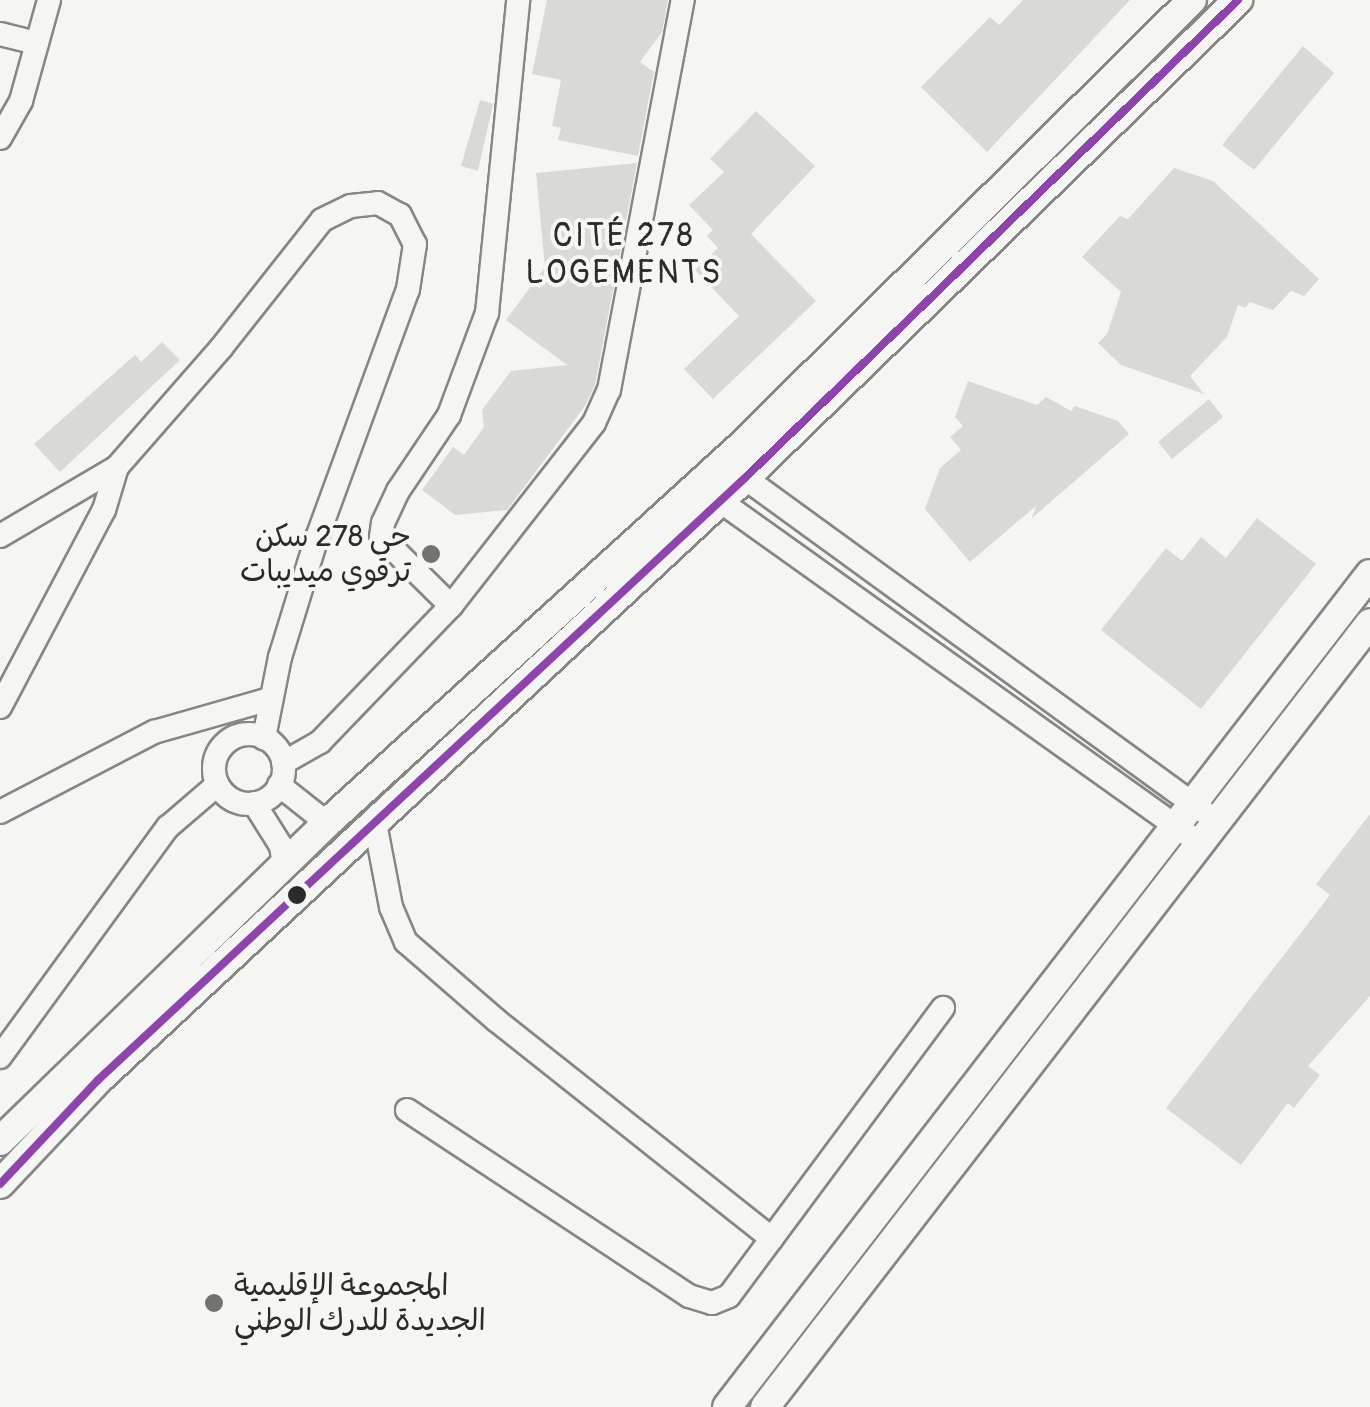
<!DOCTYPE html>
<meta charset="utf-8">
<style>
body{margin:0}
#map{position:relative;width:1370px;height:1407px;overflow:hidden;background:#f5f5f3;font-family:Pangolin,"Playpen Sans Arabic",sans-serif}
div>[style]{position:absolute}
.building>*{inset:0;background:#d9d9d8}
.roads{filter:drop-shadow(2px 0 #868685) drop-shadow(-2px 0 #868685) drop-shadow(0 2px #868685) drop-shadow(0 -2px #868685)}
.minor>*{height:22px;margin:-11px;padding:0 11px;transform-origin:11px;border-radius:11px;background:#f5f5f3}
.minor>.ring{margin:-11px;padding:0;box-sizing:content-box;background:none;border:22px solid #f5f5f3;border-radius:50%}
.major>*{height:28px;margin:-14px;padding:0 14px;transform-origin:14px;border-radius:14px;background:#f5f5f3}
.bus-1>*{height:8px;margin:-4px;padding:0 4px;transform-origin:4px;border-radius:4px;background:#8e44ad}
.dots>*{width:28px;height:28px;translate:-50% -50%;box-sizing:border-box;border:5px solid #f6f6f2;border-radius:50%}
span{translate:-50% -50%;white-space:nowrap;text-align:center;line-height:1.15;-webkit-text-stroke:8px #f6f6f2;paint-order:stroke}
.poi-label{font-size:30px;color:#2b2b2b}
.right{translate:-100% -50%;text-align:right}
.left{translate:0 -50%;text-align:left}
.neighbourhood-label{font-size:32px;color:#2b2b2b;letter-spacing:2.5px}
</style>
<div id="map">
<div class="building">
<div style="clip-path:polygon(547px 0,668px 0,662px 32px,640px 62px,654px 72px,638px 156px,558px 140px,561px 128px,552px 126px,561px 80px,532px 74px)"></div>
<div style="clip-path:polygon(1023px 0,1130px 0,987px 152px,921px 87px,990px 17px,999px 25px)"></div>
<div style="clip-path:polygon(1303px 46px,1334px 73px,1254px 170px,1222px 145px)"></div>
<div style="clip-path:polygon(480px 100px,493px 104px,478px 171px,461px 166px)"></div>
<div style="clip-path:polygon(756px 111px,815px 166px,751px 234px,816px 301px,713px 399px,684px 369px,739px 316px,695px 270px,718px 248px,707px 236px,713px 230px,689px 205px,724px 172px,710px 159px)"></div>
<div style="clip-path:polygon(637px 163px,595px 385px,585px 406px,507px 510px,455px 515px,422px 490px,453px 447px,464px 455px,484px 427px,482px 410px,511px 371px,567px 365px,506px 320px,545px 267px,536px 173px)"></div>
<div style="clip-path:polygon(1174px 168px,1213px 181px,1319px 279px,1304px 296px,1291px 291px,1273px 310px,1250px 302px,1245px 308px,1238px 305px,1227px 337px,1190px 376px,1204px 394px,1121px 365px,1098px 343px,1107px 334px,1121px 292px,1082px 257px,1120px 216px,1128px 219px)"></div>
<div style="clip-path:polygon(162px 342px,180px 360px,60px 472px,34px 444px,135px 355px,141px 362px)"></div>
<div style="clip-path:polygon(968px 381px,1037px 405px,1046px 397px,1071px 411px,1075px 406px,1118px 421px,1129px 434px,1032px 518px,1036px 506px,970px 562px,925px 509px,940px 468px,961px 450px,950px 437px,963px 426px,955px 417px)"></div>
<div style="clip-path:polygon(1209px 399px,1223px 417px,1172px 459px,1158px 442px)"></div>
<div style="clip-path:polygon(1257px 518px,1316px 564px,1201px 709px,1101px 630px,1166px 548px,1182px 561px,1201px 537px,1226px 558px)"></div>
<div style="clip-path:polygon(1370px 814px,1370px 996px,1308px 1066px,1320px 1075px,1294px 1108px,1288px 1103px,1241px 1165px,1166px 1108px,1330px 895px,1316px 884px)"></div>
</div>
<div class="roads">
<div class="minor">
<div style="left:0;top:34px;width:38px;rotate:14deg"></div>
<div style="left:0;top:138px;width:43px;rotate:-60.4deg"></div>
<div style="left:21px;top:101px;width:105px;rotate:-74.5deg"></div>
<div style="left:745px;top:478px;width:568px;rotate:36.04deg"></div>
<div style="left:720px;top:501px;width:587px;rotate:35.5deg"></div>
<div style="left:0;top:536px;width:136px;rotate:-30.5deg"></div>
<div style="left:117px;top:467px;width:158px;rotate:-48.8deg"></div>
<div style="left:221px;top:348px;width:163px;rotate:-51.7deg"></div>
<div style="left:322px;top:220px;width:32px;rotate:-26deg"></div>
<div style="left:351px;top:206px;width:27px;rotate:-6deg"></div>
<div style="left:378px;top:203px;width:25px;rotate:29deg"></div>
<div style="left:400px;top:215px;width:33px;rotate:63deg"></div>
<div style="left:415px;top:244px;width:46px;rotate:98.8deg"></div>
<div style="left:408px;top:289px;width:264px;rotate:110.1deg"></div>
<div style="left:317px;top:537px;width:126px;rotate:107.1deg"></div>
<div style="left:280px;top:657px;width:83px;rotate:101.2deg"></div>
<div style="left:451px;top:606px;width:98px;rotate:-135.4deg"></div>
<div style="left:381px;top:537px;width:14px;rotate:-82deg"></div>
<div style="left:383px;top:523px;width:35px;rotate:-65deg"></div>
<div style="left:398px;top:491px;width:92px;rotate:-56.1deg"></div>
<div style="left:449px;top:415px;width:109px;rotate:-69.6deg"></div>
<div style="left:487px;top:313px;width:315px;rotate:-84.3deg"></div>
<div style="left:0;top:707px;width:223px;rotate:-62.2deg"></div>
<div style="left:104px;top:510px;width:45px;rotate:-73.2deg"></div>
<div class="ring" style="left:214px;top:734px;width:48px;height:48px"></div>
<div style="left:283px;top:763px;width:43px;rotate:-29.6deg"></div>
<div style="left:320px;top:742px;width:189px;rotate:-46.1deg"></div>
<div style="left:451px;top:606px;width:232px;rotate:-52deg"></div>
<div style="left:594px;top:423px;width:36px;rotate:-66deg"></div>
<div style="left:609px;top:390px;width:397px;rotate:-79.3deg"></div>
<div style="left:279px;top:785px;width:61px;rotate:38.4deg"></div>
<div style="left:254px;top:803px;width:51px;rotate:57.9deg"></div>
<div style="left:281px;top:846px;width:18px;rotate:81deg"></div>
<div style="left:0;top:812px;width:174px;rotate:-27.5deg"></div>
<div style="left:154px;top:732px;width:121px;rotate:-15.9deg"></div>
<div style="left:375px;top:823px;width:86px;rotate:79.2deg"></div>
<div style="left:391px;top:907px;width:38px;rotate:67deg"></div>
<div style="left:406px;top:942px;width:119px;rotate:40.9deg"></div>
<div style="left:496px;top:1020px;width:352px;rotate:38.4deg"></div>
<div style="left:0;top:1057px;width:285px;rotate:-53.9deg"></div>
<div style="left:168px;top:827px;width:65px;rotate:-40.6deg"></div>
<div style="left:407px;top:1110px;width:338px;rotate:33.4deg"></div>
<div style="left:689px;top:1296px;width:24px;rotate:17deg"></div>
<div style="left:712px;top:1303px;width:18px;rotate:-22deg"></div>
<div style="left:729px;top:1296px;width:359px;rotate:-53.4deg"></div>
</div>
<div class="major">
<div style="left:0;top:1141px;width:456px;rotate:-44.2deg"></div>
<div style="left:327px;top:823px;width:560px;rotate:-42.32deg"></div>
<div style="left:741px;top:446px;width:634px;rotate:-44.68deg"></div>
<div style="left:0;top:1184px;width:143px;rotate:-46.7deg"></div>
<div style="left:98px;top:1080px;width:884px;rotate:-42.94deg"></div>
<div style="left:745px;top:478px;width:687px;rotate:-44.11deg"></div>
<div style="left:727px;top:1407px;width:1052px;rotate:-52.34deg"></div>
<div style="left:765px;top:1407px;width:990px;rotate:-52.34deg"></div>
</div>
</div>
<div class="bus-1">
<div style="left:0;top:1184px;width:143px;rotate:-46.7deg"></div>
<div style="left:98px;top:1080px;width:884px;rotate:-42.94deg"></div>
<div style="left:745px;top:478px;width:687px;rotate:-44.11deg"></div>
</div>
<div class="dots">
<div style="left:431px;top:554px;background:#727271"></div>
<div style="left:297px;top:895px;background:#2b2b2b"></div>
<div style="left:214px;top:1303px;background:#727271"></div>
</div>
<div class="poi-label">
<span class="right" style="left:411px;top:554px">حي 278 سكن<br>ترقوي ميديبات</span>
<span class="left" style="left:234px;top:1303px">المجموعة الإقليمية<br>الجديدة للدرك الوطني</span>
</div>
<div class="neighbourhood-label">
<span style="left:624px;top:255px">CITÉ 278<br>LOGEMENTS</span>
</div>
</div>
